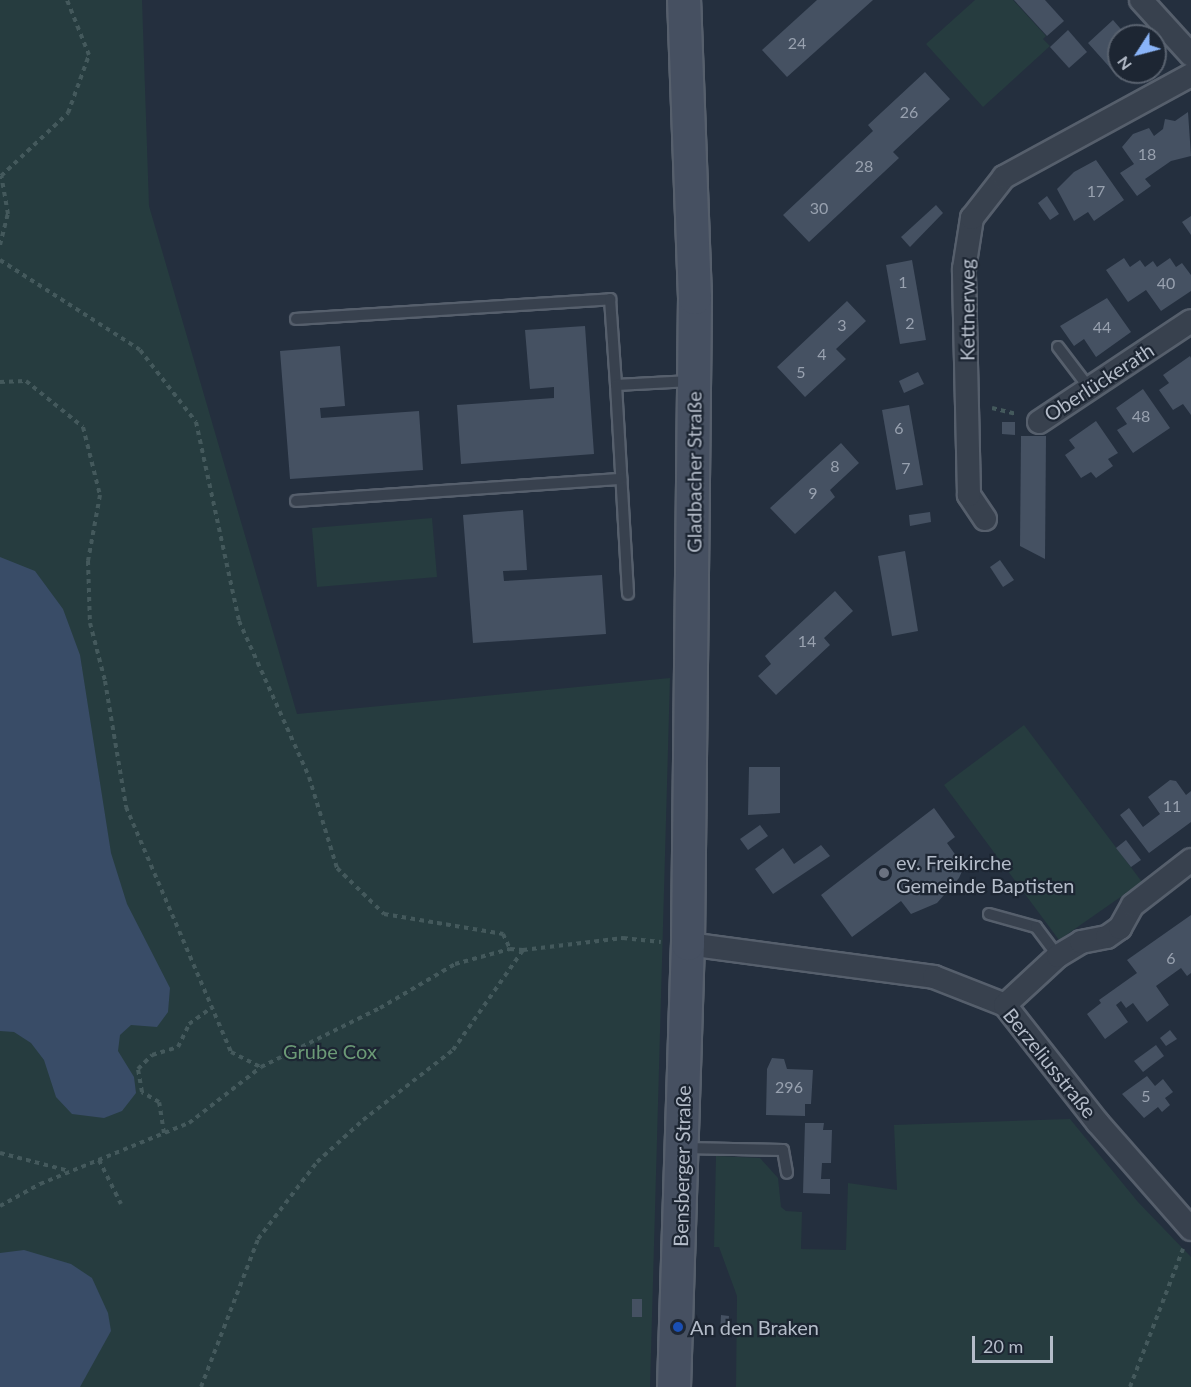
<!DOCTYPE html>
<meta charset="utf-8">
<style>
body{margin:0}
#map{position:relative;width:1191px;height:1387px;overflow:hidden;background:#242f3e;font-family:Lato,sans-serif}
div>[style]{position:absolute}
.green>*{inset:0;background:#263c3f}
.water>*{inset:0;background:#394c67}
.building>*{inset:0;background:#455162}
.path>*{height:4px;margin-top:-2px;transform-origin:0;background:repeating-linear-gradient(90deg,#44595c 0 4.5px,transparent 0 9px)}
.roads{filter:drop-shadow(2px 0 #565f6c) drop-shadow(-2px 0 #565f6c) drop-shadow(0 2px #565f6c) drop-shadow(0 -2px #565f6c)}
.service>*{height:10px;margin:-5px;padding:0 5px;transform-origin:5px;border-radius:5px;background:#38414e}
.minor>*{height:22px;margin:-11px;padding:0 11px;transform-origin:11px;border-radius:11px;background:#38414e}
.secondary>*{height:32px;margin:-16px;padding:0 16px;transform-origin:16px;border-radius:16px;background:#465061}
.dots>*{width:16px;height:16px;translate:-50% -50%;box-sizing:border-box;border:3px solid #1d2633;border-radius:50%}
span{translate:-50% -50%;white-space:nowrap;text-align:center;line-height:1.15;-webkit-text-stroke:4.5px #1d2633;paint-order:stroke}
.number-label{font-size:16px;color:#98a1af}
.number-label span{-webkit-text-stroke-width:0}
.street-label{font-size:20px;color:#b4bcc9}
.poi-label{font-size:20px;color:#b4bcc9}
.left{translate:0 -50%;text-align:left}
.park-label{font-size:20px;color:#6b9a76}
.north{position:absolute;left:1107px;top:24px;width:60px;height:60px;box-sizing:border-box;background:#1d2633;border:2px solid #59626f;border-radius:50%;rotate:234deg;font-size:16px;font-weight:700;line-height:24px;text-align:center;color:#b4bcc9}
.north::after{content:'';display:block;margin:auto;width:21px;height:27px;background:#8ab4f8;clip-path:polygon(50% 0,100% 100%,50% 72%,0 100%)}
.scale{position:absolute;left:972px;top:1336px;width:81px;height:27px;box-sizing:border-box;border:3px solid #b4bcc9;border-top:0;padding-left:8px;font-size:18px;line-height:21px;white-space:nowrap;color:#b4bcc9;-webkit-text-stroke:4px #1d2633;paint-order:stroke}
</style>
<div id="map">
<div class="green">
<div style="clip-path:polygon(0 0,142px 0,149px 206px,297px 714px,670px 678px,650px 1387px,0 1387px)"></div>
<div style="clip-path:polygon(975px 0,1013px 0,1046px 36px,1043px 39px,1050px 46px,983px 107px,926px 44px)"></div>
<div style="clip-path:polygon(432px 518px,437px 577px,317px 587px,312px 528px)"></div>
<div style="clip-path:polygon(1024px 725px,1142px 882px,1059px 940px,944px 785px)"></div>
<div style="clip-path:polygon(1070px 1119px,1138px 1202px,1191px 1257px,1191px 1387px,736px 1387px,737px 1296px,719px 1247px,714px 1247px,716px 1156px,760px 1158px,778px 1178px,781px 1207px,786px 1211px,802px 1212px,801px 1249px,846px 1250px,848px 1183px,897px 1190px,894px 1125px)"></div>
</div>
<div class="water">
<div style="clip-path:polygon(0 557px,35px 571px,63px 609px,80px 655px,111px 853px,127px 904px,170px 988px,168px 1012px,157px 1027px,131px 1025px,120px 1035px,118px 1051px,134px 1077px,136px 1093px,122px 1111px,104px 1118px,72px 1114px,56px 1097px,44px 1060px,31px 1043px,14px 1032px,0 1031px)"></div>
<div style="clip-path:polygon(24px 1250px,71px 1264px,92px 1278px,108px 1313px,111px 1331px,80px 1387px,0 1387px,0 1253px)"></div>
</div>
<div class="building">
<div style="clip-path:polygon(817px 0,873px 0,787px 77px,762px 50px)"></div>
<div style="clip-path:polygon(1014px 0,1045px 0,1064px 21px,1047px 36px)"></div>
<div style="clip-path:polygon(1113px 20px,1127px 36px,1119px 36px,1119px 72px,1130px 72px,1121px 80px,1088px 43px)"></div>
<div style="clip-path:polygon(1068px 30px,1087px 52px,1069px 68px,1050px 47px)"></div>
<div style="clip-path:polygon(925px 72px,950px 99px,893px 152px,899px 158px,809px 242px,783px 215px,873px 131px,868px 125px)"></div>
<div style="clip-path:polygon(1188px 112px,1191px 156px,1171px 161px,1145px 179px,1151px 186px,1137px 196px,1120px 173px,1134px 164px,1122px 147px,1133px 134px,1149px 128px,1154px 136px,1163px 129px,1165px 119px,1175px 121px)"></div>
<div style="clip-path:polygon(1096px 160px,1124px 200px,1094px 221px,1088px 212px,1074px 221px,1057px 189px,1074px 172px)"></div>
<div style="clip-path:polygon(1047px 196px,1059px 214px,1050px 220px,1038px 203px)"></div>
<div style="clip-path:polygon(936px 205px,943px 213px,910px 247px,901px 237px)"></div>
<div style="clip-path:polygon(1191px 216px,1191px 235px,1182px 222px)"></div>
<div style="clip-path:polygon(1124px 258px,1130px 267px,1140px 260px,1145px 267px,1153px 261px,1157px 267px,1170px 258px,1176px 267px,1182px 263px,1191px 275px,1191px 291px,1161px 311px,1146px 290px,1128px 302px,1106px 270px)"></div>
<div style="clip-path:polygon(912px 260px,926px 340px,900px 344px,886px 265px)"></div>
<div style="clip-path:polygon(1107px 298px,1131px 332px,1096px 357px,1084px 339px,1074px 346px,1060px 326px)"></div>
<div style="clip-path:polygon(847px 301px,866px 321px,836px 349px,846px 359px,805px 397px,777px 367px)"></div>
<div style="clip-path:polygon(585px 326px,594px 454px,461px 464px,457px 405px,554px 398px,554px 387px,530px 389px,525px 330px)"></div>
<div style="clip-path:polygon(340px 346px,345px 406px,320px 408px,321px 418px,419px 411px,423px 470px,290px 479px,280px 351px)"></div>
<div style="clip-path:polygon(1190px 356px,1191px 358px,1191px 415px,1183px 404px,1173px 410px,1159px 390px,1169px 383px,1163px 375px)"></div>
<div style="clip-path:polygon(918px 372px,924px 384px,904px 393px,899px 381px)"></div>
<div style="clip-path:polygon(1143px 389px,1170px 428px,1133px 453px,1117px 430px,1127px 424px,1116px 408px)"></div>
<div style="clip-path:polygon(909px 405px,923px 485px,896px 490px,882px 410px)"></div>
<div style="clip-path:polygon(1096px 421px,1118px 453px,1108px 459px,1113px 466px,1096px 478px,1091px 472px,1081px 478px,1065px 455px,1075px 448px,1069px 440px)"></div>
<div style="clip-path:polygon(1002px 422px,1015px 422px,1015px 435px,1002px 434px)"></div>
<div style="clip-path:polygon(1021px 436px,1046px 436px,1045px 559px,1020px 546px)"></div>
<div style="clip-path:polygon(841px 443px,859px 463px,830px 490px,835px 497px,795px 534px,770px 508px)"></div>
<div style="clip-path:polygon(523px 510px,527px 570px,503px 571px,504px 581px,602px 575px,606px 634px,473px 643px,463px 515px)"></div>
<div style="clip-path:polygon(930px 512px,931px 522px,910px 526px,909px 515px)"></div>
<div style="clip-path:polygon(905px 551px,918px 631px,892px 636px,878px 556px)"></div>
<div style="clip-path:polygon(1000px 560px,1014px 580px,1003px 587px,990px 567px)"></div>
<div style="clip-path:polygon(835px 591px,853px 611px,824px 638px,830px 645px,776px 695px,758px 676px,771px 664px,765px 656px)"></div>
<div style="clip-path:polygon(749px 767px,780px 767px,780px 813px,748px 815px)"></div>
<div style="clip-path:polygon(1170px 780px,1176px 781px,1186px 795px,1191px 791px,1191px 822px,1149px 853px,1120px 815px,1129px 808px,1143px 827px,1160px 814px,1148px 797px)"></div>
<div style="clip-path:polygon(934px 808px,955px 837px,947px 843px,964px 867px,959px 878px,937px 903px,911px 914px,901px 901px,852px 937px,821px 895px)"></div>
<div style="clip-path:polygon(760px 825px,768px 836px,748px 850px,740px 839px)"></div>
<div style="clip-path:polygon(1126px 840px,1141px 860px,1131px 867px,1116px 848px)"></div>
<div style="clip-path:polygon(821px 845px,830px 856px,773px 894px,755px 869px,783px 848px,794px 864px)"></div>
<div style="clip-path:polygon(1191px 915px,1191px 973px,1187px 976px,1181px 968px,1156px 986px,1169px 1005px,1147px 1022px,1133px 1003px,1126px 1008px,1121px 1001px,1116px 1005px,1128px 1022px,1105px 1039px,1087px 1014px,1101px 1003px,1099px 1000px,1137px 973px,1127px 960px)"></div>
<div style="clip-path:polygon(1170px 1030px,1177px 1039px,1166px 1046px,1160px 1038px)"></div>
<div style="clip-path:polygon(1156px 1045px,1164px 1056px,1143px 1072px,1134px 1061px)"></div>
<div style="clip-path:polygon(772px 1058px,784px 1059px,787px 1069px,813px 1070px,811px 1104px,805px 1104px,805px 1116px,766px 1115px,767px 1069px)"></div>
<div style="clip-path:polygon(1147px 1076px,1155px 1086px,1163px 1079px,1173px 1092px,1165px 1098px,1170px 1105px,1162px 1112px,1158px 1107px,1144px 1118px,1122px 1094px)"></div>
<div style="clip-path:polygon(805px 1123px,824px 1123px,823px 1130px,832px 1130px,831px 1163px,822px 1163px,821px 1179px,830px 1179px,830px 1194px,803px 1193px)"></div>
<div style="clip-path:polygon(632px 1299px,642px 1299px,642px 1317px,632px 1317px)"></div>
<div style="clip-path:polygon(721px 1315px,729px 1316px,728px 1334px,720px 1334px)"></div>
</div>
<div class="path">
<div style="left:0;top:245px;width:32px;rotate:-76deg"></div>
<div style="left:8px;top:214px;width:39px;rotate:-100deg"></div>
<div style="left:1px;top:176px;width:92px;rotate:-43.2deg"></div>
<div style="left:68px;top:113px;width:62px;rotate:-70.1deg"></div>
<div style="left:89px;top:55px;width:59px;rotate:-111.8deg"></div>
<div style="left:0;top:260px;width:166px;rotate:32.7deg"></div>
<div style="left:140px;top:350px;width:91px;rotate:52.1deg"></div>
<div style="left:196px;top:422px;width:204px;rotate:77.8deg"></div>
<div style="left:239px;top:621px;width:171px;rotate:65.8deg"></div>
<div style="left:309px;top:777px;width:95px;rotate:72.9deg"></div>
<div style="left:337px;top:868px;width:66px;rotate:44.4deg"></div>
<div style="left:384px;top:914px;width:121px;rotate:9.5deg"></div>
<div style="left:503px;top:934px;width:17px;rotate:65deg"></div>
<div style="left:0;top:382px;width:26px;rotate:-2deg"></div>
<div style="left:26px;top:381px;width:73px;rotate:38.9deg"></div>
<div style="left:83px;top:427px;width:70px;rotate:76deg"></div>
<div style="left:100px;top:495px;width:67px;rotate:100.3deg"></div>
<div style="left:88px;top:561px;width:62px;rotate:88.2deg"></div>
<div style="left:90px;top:623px;width:60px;rotate:75.5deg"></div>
<div style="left:105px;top:681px;width:128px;rotate:80.5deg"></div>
<div style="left:126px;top:807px;width:267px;rotate:66.8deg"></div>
<div style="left:231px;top:1052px;width:34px;rotate:27deg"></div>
<div style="left:992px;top:408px;width:25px;rotate:14deg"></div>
<div style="left:164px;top:1133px;width:31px;rotate:-99deg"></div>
<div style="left:159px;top:1102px;width:20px;rotate:-150deg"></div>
<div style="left:142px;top:1092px;width:23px;rotate:-100deg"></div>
<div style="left:138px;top:1069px;width:20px;rotate:-45deg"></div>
<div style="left:152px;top:1055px;width:27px;rotate:-17deg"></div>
<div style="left:178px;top:1047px;width:25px;rotate:-64deg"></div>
<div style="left:189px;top:1024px;width:27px;rotate:-36deg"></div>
<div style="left:0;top:1153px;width:71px;rotate:14.6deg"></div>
<div style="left:99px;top:1160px;width:49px;rotate:63.4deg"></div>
<div style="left:0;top:1206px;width:46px;rotate:-28.8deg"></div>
<div style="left:40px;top:1184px;width:161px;rotate:-22.3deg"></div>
<div style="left:189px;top:1123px;width:91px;rotate:-37.9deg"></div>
<div style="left:261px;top:1067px;width:133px;rotate:-26.4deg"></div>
<div style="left:380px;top:1008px;width:87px;rotate:-30.4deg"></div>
<div style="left:455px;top:964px;width:57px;rotate:-15.3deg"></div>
<div style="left:510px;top:949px;width:13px;rotate:4deg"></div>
<div style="left:523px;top:950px;width:101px;rotate:-6.8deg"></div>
<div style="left:623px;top:938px;width:38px;rotate:6deg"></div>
<div style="left:201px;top:1387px;width:159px;rotate:-68.9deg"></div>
<div style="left:258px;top:1239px;width:97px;rotate:-52.5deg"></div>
<div style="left:317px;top:1162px;width:62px;rotate:-42.4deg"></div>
<div style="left:363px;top:1120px;width:114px;rotate:-37.9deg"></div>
<div style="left:453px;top:1050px;width:122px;rotate:-55deg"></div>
<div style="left:1130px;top:1387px;width:148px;rotate:-69deg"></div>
</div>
<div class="roads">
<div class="service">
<div style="left:296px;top:319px;width:315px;rotate:-3.6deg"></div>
<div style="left:610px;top:299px;width:86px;rotate:86deg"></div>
<div style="left:616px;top:385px;width:75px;rotate:-3.1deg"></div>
<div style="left:1058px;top:347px;width:53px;rotate:52.7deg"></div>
<div style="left:616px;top:385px;width:209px;rotate:86.7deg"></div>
<div style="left:296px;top:501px;width:326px;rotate:-3.9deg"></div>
<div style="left:989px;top:914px;width:49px;rotate:15.5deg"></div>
<div style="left:1036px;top:927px;width:36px;rotate:53deg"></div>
<div style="left:684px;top:1148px;width:99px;rotate:1.2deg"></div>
<div style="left:783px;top:1150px;width:23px;rotate:80deg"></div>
</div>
<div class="minor">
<div style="left:1141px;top:0;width:74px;rotate:47.7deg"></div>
<div style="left:1039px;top:422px;width:182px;rotate:-33.6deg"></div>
<div style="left:985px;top:519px;width:29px;rotate:-124deg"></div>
<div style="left:969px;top:495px;width:226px;rotate:-91.3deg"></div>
<div style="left:964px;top:269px;width:52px;rotate:-81.1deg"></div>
<div style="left:972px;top:218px;width:52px;rotate:-52deg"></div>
<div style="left:1004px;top:177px;width:213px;rotate:-28.6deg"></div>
<div style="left:688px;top:944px;width:248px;rotate:7.6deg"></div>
<div style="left:934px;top:977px;width:76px;rotate:21.5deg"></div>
<div style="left:1005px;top:1005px;width:150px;rotate:51.8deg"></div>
<div style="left:1098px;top:1123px;width:141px;rotate:48.7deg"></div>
<div style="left:1005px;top:1005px;width:72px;rotate:-42.8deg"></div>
<div style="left:1058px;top:956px;width:27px;rotate:-31deg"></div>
<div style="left:1081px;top:942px;width:26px;rotate:-11deg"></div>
<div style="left:1107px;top:937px;width:16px;rotate:-35deg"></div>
<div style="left:1120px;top:928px;width:26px;rotate:-61deg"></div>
<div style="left:1133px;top:905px;width:73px;rotate:-37.8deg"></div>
</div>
<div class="secondary">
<div style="left:674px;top:1387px;width:443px;rotate:-88.2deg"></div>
<div style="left:688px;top:944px;width:646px;rotate:-89.38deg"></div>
<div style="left:695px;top:298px;width:298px;rotate:-92.1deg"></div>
</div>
</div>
<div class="dots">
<div style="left:884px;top:873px;background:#6b7280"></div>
<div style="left:678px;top:1327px;background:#1a4fb4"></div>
</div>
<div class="number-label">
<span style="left:797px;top:43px">24</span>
<span style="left:909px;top:112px">26</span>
<span style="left:1147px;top:154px">18</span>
<span style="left:864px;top:166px">28</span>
<span style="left:1096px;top:191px">17</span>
<span style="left:819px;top:208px">30</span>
<span style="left:903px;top:282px">1</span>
<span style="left:1166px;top:283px">40</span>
<span style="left:910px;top:323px">2</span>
<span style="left:842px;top:325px">3</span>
<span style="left:1102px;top:327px">44</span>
<span style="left:822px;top:354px">4</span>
<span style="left:801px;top:372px">5</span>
<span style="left:1141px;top:416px">48</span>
<span style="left:899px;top:428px">6</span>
<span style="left:835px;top:466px">8</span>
<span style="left:906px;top:468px">7</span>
<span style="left:813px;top:493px">9</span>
<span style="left:807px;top:641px">14</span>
<span style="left:1172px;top:806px">11</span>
<span style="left:1171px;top:958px">6</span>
<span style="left:789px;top:1087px">296</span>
<span style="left:1146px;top:1096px">5</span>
</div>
<div class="street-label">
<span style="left:967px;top:310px;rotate:-90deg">Kettnerweg</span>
<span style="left:1099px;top:382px;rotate:-33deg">Oberlückerath</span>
<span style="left:694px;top:472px;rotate:-90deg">Gladbacher Straße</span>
<span style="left:1050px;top:1063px;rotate:51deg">Berzeliusstraße</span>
<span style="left:682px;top:1166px;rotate:-89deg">Bensberger Straße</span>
</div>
<div class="poi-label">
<span class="left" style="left:896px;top:874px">ev. Freikirche<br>Gemeinde Baptisten</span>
<span class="left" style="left:690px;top:1327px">An den Braken</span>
</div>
<div class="park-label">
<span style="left:330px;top:1051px">Grube Cox</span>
</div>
<div class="north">N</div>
<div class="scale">20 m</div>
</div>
